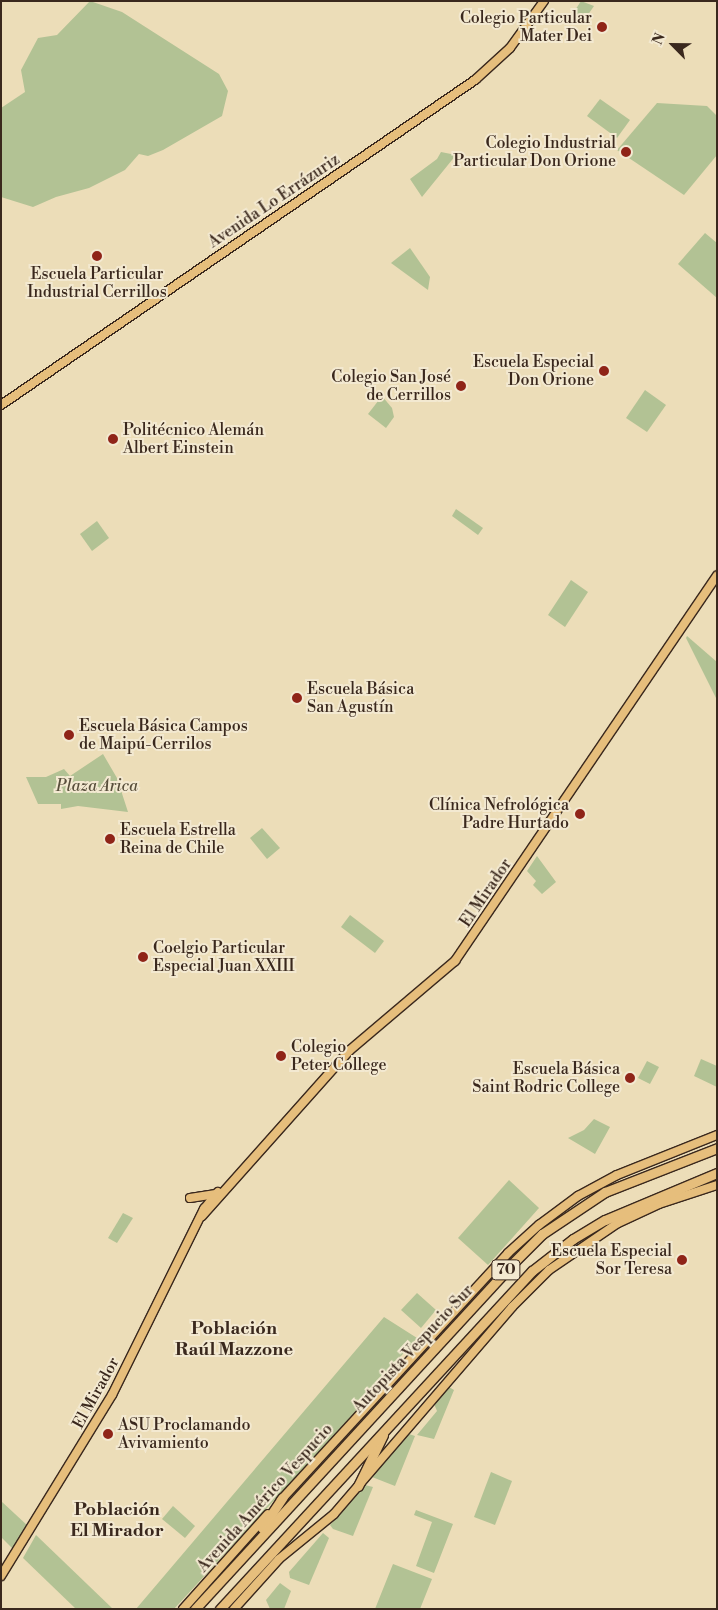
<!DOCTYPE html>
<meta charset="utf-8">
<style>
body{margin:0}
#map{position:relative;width:718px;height:1610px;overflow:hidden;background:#ecddb8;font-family:"Libre Bodoni",serif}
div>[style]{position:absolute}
.green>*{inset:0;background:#b2c294}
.roads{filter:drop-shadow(1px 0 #3a281d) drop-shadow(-1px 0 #3a281d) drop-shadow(0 1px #3a281d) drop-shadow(0 -1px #3a281d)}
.major>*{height:8px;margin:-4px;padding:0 4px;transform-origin:4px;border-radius:4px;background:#e6be7c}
.highway>*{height:9px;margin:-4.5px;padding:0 4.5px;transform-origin:4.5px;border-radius:4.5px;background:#e6be7c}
.dots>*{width:14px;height:14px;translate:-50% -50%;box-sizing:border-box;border:2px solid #f3e9d1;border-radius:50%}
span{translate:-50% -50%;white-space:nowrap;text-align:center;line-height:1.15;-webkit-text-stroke:4px #f3e9d1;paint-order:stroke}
.shield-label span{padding:1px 4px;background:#f3e9d1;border:1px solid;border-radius:4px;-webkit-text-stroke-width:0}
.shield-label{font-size:15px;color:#3a281d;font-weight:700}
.poi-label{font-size:16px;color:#3a281d}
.right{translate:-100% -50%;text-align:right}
.left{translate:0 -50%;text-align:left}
.street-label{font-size:16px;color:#3a281d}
.park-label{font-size:16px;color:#584e3b;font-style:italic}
.neighbourhood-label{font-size:18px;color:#3a281d;font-weight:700}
.frame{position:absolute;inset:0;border:2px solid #3a281d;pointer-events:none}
.north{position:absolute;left:648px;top:20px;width:50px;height:50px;-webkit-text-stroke:4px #f3e9d1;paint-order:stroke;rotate:293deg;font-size:14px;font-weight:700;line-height:20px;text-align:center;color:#3a281d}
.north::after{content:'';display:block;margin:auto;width:18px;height:22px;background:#3a281d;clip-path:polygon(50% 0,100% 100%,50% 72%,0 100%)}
</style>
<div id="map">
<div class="green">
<div style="clip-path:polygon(90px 1px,122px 12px,219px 74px,228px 91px,222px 116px,163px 150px,148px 156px,139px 154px,125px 170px,89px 188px,56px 197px,33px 207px,1px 197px,1px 108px,25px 92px,21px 70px,38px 38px,57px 35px)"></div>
<div style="clip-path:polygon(581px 1px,594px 6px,583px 22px,572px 15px)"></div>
<div style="clip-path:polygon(600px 99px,630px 120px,617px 138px,587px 116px)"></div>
<div style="clip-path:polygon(657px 103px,707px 106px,717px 116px,717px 155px,684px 195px,617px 150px)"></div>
<div style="clip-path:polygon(441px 152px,456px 155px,422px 197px,410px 179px,437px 159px)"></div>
<div style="clip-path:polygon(705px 233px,717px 243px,717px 298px,678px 264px)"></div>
<div style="clip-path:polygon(410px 248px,430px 277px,428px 290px,391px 263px)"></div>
<div style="clip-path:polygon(645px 390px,666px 405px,647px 432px,626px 418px)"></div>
<div style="clip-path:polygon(382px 396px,392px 408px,394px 417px,386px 428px,368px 414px)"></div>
<div style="clip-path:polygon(456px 509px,483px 528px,478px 535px,452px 516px)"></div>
<div style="clip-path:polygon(97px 521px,109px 538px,92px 551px,80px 534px)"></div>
<div style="clip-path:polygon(571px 580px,588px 592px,565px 627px,548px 615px)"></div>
<div style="clip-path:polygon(687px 636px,717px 662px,717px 700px,686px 638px)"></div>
<div style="clip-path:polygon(103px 754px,117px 778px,128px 812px,78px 806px,61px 809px,61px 804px,38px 804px,26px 777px,46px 777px,64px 769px,70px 776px)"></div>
<div style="clip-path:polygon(262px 828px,280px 848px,267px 859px,250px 838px)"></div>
<div style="clip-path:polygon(537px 856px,556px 882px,542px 894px,533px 885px,536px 881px,527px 871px)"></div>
<div style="clip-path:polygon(350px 915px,384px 941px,375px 953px,341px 927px)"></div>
<div style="clip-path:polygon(701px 1059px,717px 1066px,717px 1087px,694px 1076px)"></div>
<div style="clip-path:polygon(647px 1061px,659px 1067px,650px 1084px,638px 1078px)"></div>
<div style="clip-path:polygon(594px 1119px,610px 1127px,595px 1154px,568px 1138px,584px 1130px)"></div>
<div style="clip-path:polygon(509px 1180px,539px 1208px,488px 1265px,458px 1238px)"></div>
<div style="clip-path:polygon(123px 1213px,133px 1218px,117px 1243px,108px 1238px)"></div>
<div style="clip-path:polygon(417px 1293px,436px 1310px,421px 1328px,401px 1310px)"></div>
<div style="clip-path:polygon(384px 1317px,417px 1338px,394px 1364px,396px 1368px,174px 1609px,136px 1609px)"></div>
<div style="clip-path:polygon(449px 1387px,454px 1390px,434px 1439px,417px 1435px,437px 1411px,434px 1404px)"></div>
<div style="clip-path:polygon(409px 1434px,415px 1436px,395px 1486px,372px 1477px)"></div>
<div style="clip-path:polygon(491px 1472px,512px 1481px,495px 1525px,474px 1517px)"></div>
<div style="clip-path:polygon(365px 1485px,373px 1487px,353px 1536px,333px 1529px,330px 1525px)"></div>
<div style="clip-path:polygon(1px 1501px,28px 1526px,13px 1549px,1px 1537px)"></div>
<div style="clip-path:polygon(173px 1506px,195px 1526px,185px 1538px,162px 1519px)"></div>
<div style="clip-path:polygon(416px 1510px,453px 1524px,434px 1573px,416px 1566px,432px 1522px,414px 1515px)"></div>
<div style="clip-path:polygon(323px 1533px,329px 1538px,309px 1585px,290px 1578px,289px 1572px)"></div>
<div style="clip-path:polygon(36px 1535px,113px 1609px,76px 1609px,23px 1558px)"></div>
<div style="clip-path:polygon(393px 1564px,432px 1579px,420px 1609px,375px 1609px)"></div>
<div style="clip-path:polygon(280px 1583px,291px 1591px,284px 1609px,270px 1609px,266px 1600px)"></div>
</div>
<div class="roads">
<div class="major">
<div style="left:1px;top:405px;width:575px;rotate:-34.44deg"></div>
<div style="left:475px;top:80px;width:47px;rotate:-42.4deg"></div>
<div style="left:510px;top:48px;width:58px;rotate:-54.1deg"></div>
<div style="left:190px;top:1198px;width:26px;rotate:-9deg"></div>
<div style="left:202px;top:1216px;width:222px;rotate:-48.3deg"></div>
<div style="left:350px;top:1050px;width:138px;rotate:-40.3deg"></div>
<div style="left:455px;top:961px;width:466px;rotate:-55.8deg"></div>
<div style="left:281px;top:1500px;width:335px;rotate:-47.4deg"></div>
<div style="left:508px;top:1253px;width:42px;rotate:-42.1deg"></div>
<div style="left:539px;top:1225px;width:49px;rotate:-36.6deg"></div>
<div style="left:578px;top:1196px;width:44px;rotate:-28.3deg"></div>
<div style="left:617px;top:1175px;width:108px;rotate:-21.8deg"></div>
<div style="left:1px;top:1576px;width:212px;rotate:-58.5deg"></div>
<div style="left:112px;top:1395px;width:208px;rotate:-63.7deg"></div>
<div style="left:204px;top:1209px;width:22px;rotate:-51deg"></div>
<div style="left:183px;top:1609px;width:127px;rotate:-48.2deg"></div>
<div style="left:234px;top:1609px;width:67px;rotate:-48deg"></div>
<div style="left:279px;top:1559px;width:71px;rotate:-39.3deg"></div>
<div style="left:334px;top:1514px;width:273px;rotate:-49.3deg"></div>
<div style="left:512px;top:1307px;width:52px;rotate:-45deg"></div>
<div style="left:549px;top:1270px;width:83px;rotate:-34.3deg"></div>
<div style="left:618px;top:1223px;width:45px;rotate:-24.9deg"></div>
<div style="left:659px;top:1204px;width:61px;rotate:-18.1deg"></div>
</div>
<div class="highway">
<div style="left:358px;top:1486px;width:57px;rotate:-63.9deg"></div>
<div style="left:262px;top:1528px;width:37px;rotate:-56deg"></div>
<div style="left:195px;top:1609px;width:464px;rotate:-47.4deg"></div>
<div style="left:509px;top:1267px;width:47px;rotate:-45deg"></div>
<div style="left:542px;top:1234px;width:76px;rotate:-33.7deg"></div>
<div style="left:605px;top:1192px;width:120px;rotate:-21.4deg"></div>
<div style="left:220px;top:1609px;width:460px;rotate:-47.3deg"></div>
<div style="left:532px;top:1271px;width:52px;rotate:-38deg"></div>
<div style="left:573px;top:1239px;width:37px;rotate:-31deg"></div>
<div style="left:605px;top:1220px;width:121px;rotate:-22.8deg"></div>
</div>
</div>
<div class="dots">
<div style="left:602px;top:27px;background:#8f2418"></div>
<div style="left:626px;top:152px;background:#8f2418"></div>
<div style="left:97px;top:256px;background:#8f2418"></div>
<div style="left:604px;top:371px;background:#8f2418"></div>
<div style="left:461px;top:386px;background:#8f2418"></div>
<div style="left:113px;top:439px;background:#8f2418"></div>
<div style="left:297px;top:698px;background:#8f2418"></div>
<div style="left:69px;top:735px;background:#8f2418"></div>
<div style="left:580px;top:814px;background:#8f2418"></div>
<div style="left:110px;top:839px;background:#8f2418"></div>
<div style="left:143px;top:957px;background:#8f2418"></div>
<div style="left:281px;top:1056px;background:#8f2418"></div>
<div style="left:630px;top:1078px;background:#8f2418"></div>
<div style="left:682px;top:1260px;background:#8f2418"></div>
<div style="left:108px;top:1434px;background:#8f2418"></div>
</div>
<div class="shield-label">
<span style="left:506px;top:1270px">70</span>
</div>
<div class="poi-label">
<span class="right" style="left:592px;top:27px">Colegio Particular<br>Mater Dei</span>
<span class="right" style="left:616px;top:152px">Colegio Industrial<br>Particular Don Orione</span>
<span style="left:97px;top:283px">Escuela Particular<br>Industrial Cerrillos</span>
<span class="right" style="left:594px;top:371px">Escuela Especial<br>Don Orione</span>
<span class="right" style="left:451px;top:386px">Colegio San José<br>de Cerrillos</span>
<span class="left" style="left:123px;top:439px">Politécnico Alemán<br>Albert Einstein</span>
<span class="left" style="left:307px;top:698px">Escuela Básica<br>San Agustín</span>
<span class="left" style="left:79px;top:735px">Escuela Básica Campos<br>de Maipú-Cerrilos</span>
<span class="right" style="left:569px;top:814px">Clínica Nefrológica<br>Padre Hurtado</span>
<span class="left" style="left:120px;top:839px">Escuela Estrella<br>Reina de Chile</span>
<span class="left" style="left:153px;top:957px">Coelgio Particular<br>Especial Juan XXIII</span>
<span class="left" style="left:291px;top:1056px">Colegio<br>Peter College</span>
<span class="right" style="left:620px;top:1078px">Escuela Básica<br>Saint Rodric College</span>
<span class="right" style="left:672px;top:1260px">Escuela Especial<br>Sor Teresa</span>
<span class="left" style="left:118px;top:1434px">ASU Proclamando<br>Avivamiento</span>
</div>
<div class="street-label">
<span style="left:274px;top:201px;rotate:-34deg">Avenida Lo Errázuriz</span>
<span style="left:486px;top:893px;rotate:-56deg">El Mirador</span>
<span style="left:413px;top:1349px;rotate:-47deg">Autopista Vespucio Sur</span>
<span style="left:96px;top:1393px;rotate:-61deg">El Mirador</span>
<span style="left:265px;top:1498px;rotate:-48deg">Avenida Américo Vespucio</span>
</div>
<div class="park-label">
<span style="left:97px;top:786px">Plaza Arica</span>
</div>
<div class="neighbourhood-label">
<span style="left:234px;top:1340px">Población<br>Raúl Mazzone</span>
<span style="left:117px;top:1521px">Población<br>El Mirador</span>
</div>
<div class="frame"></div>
<div class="north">N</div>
</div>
